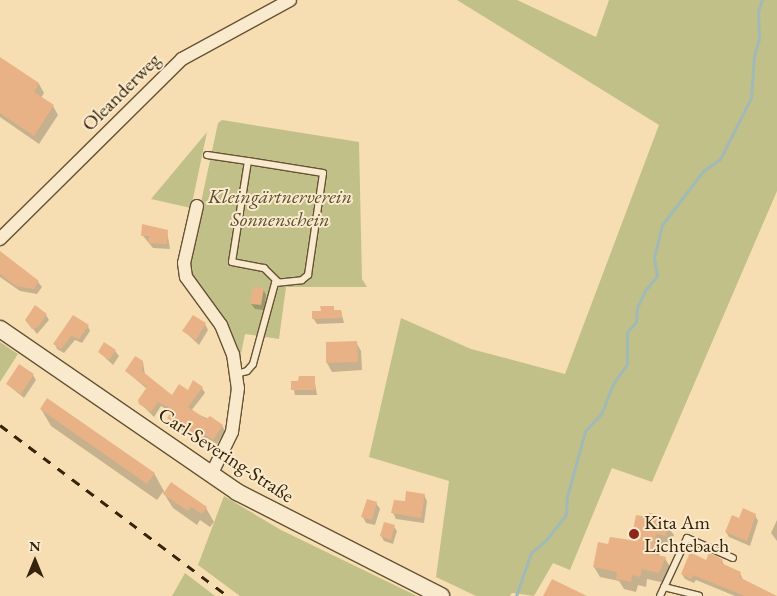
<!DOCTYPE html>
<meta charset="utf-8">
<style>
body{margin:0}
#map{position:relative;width:777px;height:596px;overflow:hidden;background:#f7deb2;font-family:"EB Garamond",serif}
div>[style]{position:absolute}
.green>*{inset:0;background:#c1c089}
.shadow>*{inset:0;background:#0003}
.stream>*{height:3px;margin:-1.5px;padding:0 1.5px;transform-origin:1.5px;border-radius:1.5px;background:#a1bab6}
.building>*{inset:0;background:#e9b286}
.roads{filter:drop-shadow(1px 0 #665234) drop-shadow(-1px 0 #665234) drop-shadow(0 1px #665234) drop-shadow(0 -1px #665234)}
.service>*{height:6px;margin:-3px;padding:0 3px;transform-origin:3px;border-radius:3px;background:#faeacd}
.minor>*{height:12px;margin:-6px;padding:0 6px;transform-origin:6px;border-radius:6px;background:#faeacd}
.tertiary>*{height:16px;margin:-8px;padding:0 8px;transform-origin:8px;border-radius:8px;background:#faeacd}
.rail>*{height:3px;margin-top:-1.5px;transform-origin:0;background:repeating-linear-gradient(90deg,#36240a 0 9px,transparent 0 18px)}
.dots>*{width:14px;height:14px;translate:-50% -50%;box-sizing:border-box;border:2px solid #faeacd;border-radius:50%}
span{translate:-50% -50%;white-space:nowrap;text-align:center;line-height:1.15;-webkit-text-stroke:4px #faeacd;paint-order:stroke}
.street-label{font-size:20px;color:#36240a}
.park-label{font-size:20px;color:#594b2a;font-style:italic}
.poi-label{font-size:20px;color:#36240a}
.left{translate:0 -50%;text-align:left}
.north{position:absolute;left:10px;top:536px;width:50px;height:50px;-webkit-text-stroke:4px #faeacd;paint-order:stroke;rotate:0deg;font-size:14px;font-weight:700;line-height:20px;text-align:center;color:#36240a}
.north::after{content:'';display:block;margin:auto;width:18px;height:22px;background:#36240a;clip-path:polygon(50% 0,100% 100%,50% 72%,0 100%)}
</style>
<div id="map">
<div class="green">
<div style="clip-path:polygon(457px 0,517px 0,596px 37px,609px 0,777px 0,777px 191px,652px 482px,612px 468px,570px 570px,553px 563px,534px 596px,512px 593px,510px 596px,476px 596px,436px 577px,449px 481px,369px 457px,401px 318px,471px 349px,565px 374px,659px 125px)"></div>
<div style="clip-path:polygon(222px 120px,359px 142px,362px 279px,367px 287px,286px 287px,279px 339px,245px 334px,239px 364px,190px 276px,188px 263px,218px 123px)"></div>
<div style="clip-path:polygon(207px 132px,191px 208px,151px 199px)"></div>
<div style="clip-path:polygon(0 342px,18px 354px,0 382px)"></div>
<div style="clip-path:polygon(224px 496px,281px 530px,417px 596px,240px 596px,198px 565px)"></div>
<div style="clip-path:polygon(185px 573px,215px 596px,172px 596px)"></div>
</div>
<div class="shadow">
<div style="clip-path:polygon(0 58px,39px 84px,44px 93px,41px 98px,53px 106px,58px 115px,39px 144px,0 117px)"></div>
<div style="clip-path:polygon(143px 226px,167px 231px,170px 249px,153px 248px,143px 236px)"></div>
<div style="clip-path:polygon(0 253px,38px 282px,42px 287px,37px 294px,20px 291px,0 277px)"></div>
<div style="clip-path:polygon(263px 289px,266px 295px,264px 310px,255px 309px,251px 304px)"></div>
<div style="clip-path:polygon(333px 307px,335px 311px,341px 311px,344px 323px,317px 324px,313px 318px)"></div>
<div style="clip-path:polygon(46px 315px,49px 320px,37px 334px,26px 320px)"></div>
<div style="clip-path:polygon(205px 324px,208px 330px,199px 345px,184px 331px)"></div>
<div style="clip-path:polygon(88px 326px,90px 331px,82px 343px,75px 340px,64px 353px,57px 349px,55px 344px)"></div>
<div style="clip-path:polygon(356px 342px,361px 351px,362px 370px,332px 372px,327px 363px,327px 343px)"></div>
<div style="clip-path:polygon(115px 351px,119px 356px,113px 365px,99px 352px)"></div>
<div style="clip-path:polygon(143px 362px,145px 375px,172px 397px,202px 388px,205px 393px,191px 411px,222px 425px,225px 431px,217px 444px,207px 438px,203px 444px,172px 424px,169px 418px,172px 413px,161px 406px,154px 417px,142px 405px,147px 389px,126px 371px)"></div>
<div style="clip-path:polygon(33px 375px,36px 380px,24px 398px,7px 384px)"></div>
<div style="clip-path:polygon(314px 377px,317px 395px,295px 395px,292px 382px)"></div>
<div style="clip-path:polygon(41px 409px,154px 473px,165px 493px,206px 508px,214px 522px,210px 527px,200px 520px,197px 525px,173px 508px,163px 492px,157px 500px,51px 426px)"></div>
<div style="clip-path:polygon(424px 495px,427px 501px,424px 523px,396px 519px,393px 513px)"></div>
<div style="clip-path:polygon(376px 503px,380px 509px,375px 525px,366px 523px,363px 517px)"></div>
<div style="clip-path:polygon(755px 515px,758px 521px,750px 546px,729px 537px,726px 532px,740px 520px)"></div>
<div style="clip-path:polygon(637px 516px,659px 516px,674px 535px,671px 546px,662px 544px,659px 557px,665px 558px,671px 569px,665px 583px,647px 579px,646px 587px,638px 585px,636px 592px,624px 589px,619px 581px,600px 577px,594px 567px,609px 546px,632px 542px)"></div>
<div style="clip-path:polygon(777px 520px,777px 541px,771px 533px)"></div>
<div style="clip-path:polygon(394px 527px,397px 531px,393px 544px,384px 541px,381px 536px)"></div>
<div style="clip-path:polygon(706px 561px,722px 561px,725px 566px,740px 573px,743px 580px,774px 596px,735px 596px,696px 580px,694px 583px,685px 579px,682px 574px)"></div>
</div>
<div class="stream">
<div style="left:516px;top:596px;width:46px;rotate:-70.8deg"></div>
<div style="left:531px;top:553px;width:20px;rotate:-41deg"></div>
<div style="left:546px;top:540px;width:33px;rotate:-52deg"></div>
<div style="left:566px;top:514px;width:17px;rotate:-87deg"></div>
<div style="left:567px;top:497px;width:68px;rotate:-74.7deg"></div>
<div style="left:585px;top:431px;width:23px;rotate:-47deg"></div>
<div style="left:601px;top:414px;width:32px;rotate:-68deg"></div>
<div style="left:613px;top:384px;width:24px;rotate:-55deg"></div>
<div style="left:627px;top:364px;width:32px;rotate:-90deg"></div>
<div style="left:627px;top:332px;width:13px;rotate:-48deg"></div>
<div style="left:636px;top:322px;width:14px;rotate:-86deg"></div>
<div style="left:637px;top:308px;width:21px;rotate:-65deg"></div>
<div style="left:646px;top:289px;width:17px;rotate:-50deg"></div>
<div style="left:657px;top:276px;width:19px;rotate:-99deg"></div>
<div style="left:654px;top:257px;width:33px;rotate:-76deg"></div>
<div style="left:662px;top:225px;width:68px;rotate:-52.8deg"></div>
<div style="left:703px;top:171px;width:21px;rotate:-35deg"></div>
<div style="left:720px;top:159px;width:68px;rotate:-63.1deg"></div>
<div style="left:751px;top:98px;width:42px;rotate:-85.9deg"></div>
<div style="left:754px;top:56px;width:18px;rotate:-74deg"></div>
<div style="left:759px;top:39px;width:28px;rotate:-92deg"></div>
<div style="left:758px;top:11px;width:12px;rotate:-70deg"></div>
</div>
<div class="building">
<div style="clip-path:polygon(0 57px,39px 83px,34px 92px,54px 105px,34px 136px,0 113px)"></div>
<div style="clip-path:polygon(142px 224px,168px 230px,167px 244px,148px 243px,149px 236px,141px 236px)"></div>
<div style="clip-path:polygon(0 251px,39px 281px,34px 289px,16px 286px,0 274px)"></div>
<div style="clip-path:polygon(253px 287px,264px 288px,261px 305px,250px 304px)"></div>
<div style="clip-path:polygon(35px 305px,47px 314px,38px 327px,32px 329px,25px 320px)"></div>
<div style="clip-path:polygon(320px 306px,334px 306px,334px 310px,341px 310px,342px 318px,312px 319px,312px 311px,321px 311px)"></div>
<div style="clip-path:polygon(73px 315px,89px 325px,79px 339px,71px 336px,61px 349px,53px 344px)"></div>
<div style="clip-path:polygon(193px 315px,206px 323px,196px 340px,182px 331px)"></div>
<div style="clip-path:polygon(357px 341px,358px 362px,326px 363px,326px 342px)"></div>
<div style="clip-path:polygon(104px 342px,116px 350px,109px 360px,98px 352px)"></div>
<div style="clip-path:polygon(135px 356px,143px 361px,142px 371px,172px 395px,179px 384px,188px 390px,193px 380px,203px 387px,188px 407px,206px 419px,210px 416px,223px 425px,213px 440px,204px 434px,200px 440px,167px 418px,173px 410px,158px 402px,151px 412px,139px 404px,138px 400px,147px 387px,125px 371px)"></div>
<div style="clip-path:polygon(19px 364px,34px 374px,21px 394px,6px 384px)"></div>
<div style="clip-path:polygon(299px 376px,315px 376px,315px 390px,291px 390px,291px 381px,298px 381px)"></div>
<div style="clip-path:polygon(47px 398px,155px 473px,147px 484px,40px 409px)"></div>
<div style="clip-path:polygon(171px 482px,207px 507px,202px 514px,191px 507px,188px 511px,163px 494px)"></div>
<div style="clip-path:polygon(406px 491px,425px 494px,421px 518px,391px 513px,394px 500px,405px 501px)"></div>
<div style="clip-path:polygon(367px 499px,377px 502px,372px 520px,361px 517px)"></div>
<div style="clip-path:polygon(743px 508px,756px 514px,747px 541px,725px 532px,732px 515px,739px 518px)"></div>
<div style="clip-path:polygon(649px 513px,660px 515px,659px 521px,668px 523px,666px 536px,656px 534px,652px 554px,666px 557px,659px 573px,642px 569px,640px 577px,632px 575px,631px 582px,616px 579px,617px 572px,593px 567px,598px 542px,608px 544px,610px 537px,631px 540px,636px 515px,648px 517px)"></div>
<div style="clip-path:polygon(384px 522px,395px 525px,391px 540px,380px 536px)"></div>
<div style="clip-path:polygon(690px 552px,706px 560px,709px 553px,718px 557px,723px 560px,721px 563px,741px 572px,739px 577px,777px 596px,745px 596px,693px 575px,691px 579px,681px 574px)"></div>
<div style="clip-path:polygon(552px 579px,587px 596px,543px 596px)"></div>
</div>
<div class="roads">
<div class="service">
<div style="left:207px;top:155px;width:41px;rotate:8.3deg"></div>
<div style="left:237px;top:374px;width:10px;rotate:-17deg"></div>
<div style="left:247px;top:371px;width:9px;rotate:-49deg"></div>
<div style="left:253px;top:364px;width:84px;rotate:-74.8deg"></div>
<div style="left:275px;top:283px;width:27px;rotate:-6deg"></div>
<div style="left:302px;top:280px;width:8px;rotate:-40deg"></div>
<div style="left:308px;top:275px;width:103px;rotate:-81.6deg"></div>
<div style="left:323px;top:173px;width:76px;rotate:-170.9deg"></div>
<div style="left:248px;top:161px;width:102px;rotate:99deg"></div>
<div style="left:232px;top:262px;width:33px;rotate:11deg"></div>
<div style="left:264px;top:268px;width:20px;rotate:45deg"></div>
<div style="left:664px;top:587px;width:36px;rotate:14deg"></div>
<div style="left:660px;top:596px;width:64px;rotate:-65deg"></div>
<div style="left:687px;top:538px;width:50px;rotate:23.5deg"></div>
</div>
<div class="minor">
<div style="left:197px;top:206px;width:58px;rotate:102.8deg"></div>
<div style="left:184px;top:263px;width:14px;rotate:82deg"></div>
<div style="left:186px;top:277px;width:59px;rotate:53.9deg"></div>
<div style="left:221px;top:325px;width:31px;rotate:68deg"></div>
<div style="left:233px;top:354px;width:34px;rotate:82deg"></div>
<div style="left:238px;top:388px;width:44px;rotate:97.8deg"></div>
<div style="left:232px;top:432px;width:48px;rotate:116deg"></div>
<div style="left:0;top:239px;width:256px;rotate:-44.7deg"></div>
<div style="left:182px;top:59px;width:123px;rotate:-28.6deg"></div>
</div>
<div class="tertiary">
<div style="left:0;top:329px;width:288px;rotate:34.5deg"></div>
<div style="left:237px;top:492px;width:229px;rotate:27deg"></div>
</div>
</div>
<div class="rail">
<div style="left:0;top:425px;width:285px;rotate:36.9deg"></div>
</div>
<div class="dots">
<div style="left:634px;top:534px;background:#8f2418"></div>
</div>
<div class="street-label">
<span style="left:121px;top:92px;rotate:-45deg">Oleanderweg</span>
<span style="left:226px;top:455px;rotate:33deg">Carl-Severing-Straße</span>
</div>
<div class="park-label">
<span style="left:280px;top:208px">Kleingärtnerverein<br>Sonnenschein</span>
</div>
<div class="poi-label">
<span class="left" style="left:644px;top:534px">Kita Am<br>Lichtebach</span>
</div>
<div class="north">N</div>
</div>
